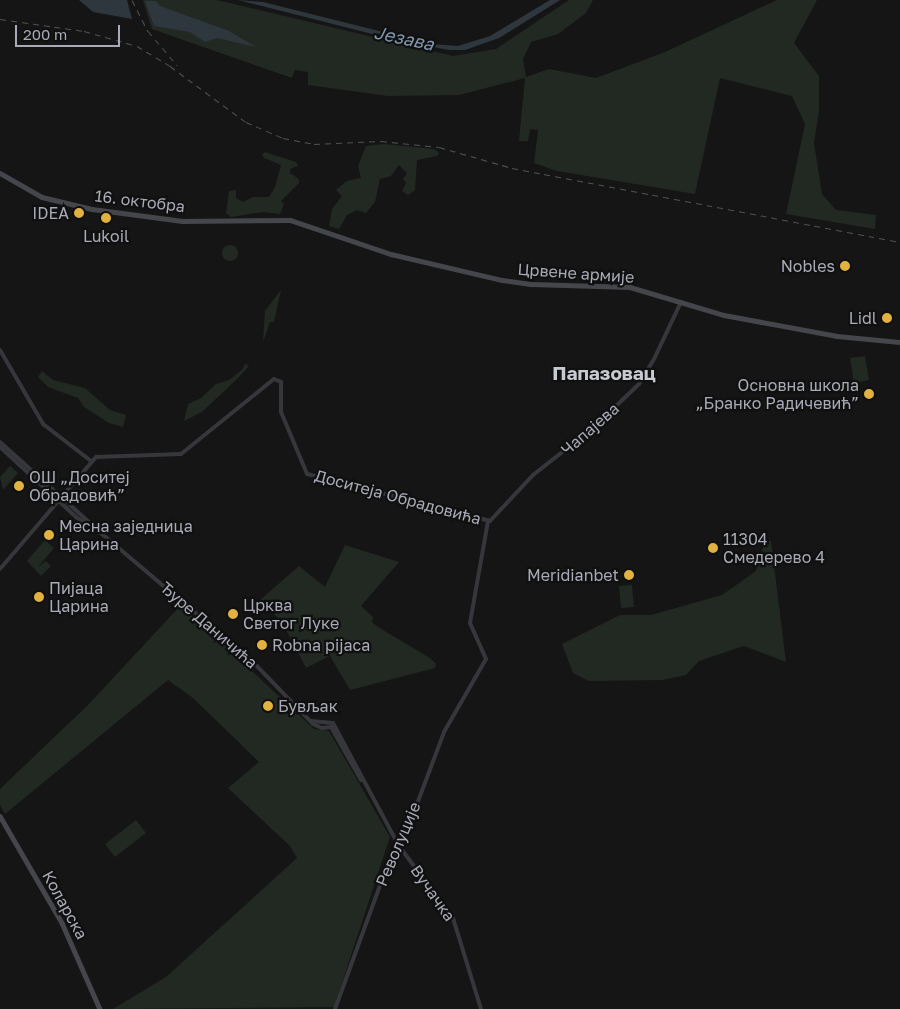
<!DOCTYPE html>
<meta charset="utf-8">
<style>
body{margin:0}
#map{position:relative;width:900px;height:1009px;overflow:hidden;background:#151516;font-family:"Golos Text",sans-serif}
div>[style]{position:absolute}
.green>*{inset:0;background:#212922}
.round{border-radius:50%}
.water>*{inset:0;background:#2f373e}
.tertiary>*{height:4px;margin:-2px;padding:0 2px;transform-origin:2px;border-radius:2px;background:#36373b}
.secondary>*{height:4.5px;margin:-2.25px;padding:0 2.25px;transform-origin:2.25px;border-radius:2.25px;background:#44464b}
.rail>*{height:1px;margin-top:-0.5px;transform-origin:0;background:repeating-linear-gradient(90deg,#4f5156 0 6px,transparent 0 11px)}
.dots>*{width:14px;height:14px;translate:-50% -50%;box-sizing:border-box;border:2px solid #101011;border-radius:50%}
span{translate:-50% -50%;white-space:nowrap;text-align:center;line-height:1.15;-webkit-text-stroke:4.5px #101011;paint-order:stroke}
.street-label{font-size:16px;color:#a8abb5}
.poi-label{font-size:16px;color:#a8abb5}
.right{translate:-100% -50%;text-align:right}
.left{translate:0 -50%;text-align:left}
.water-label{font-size:18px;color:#8197ad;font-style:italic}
.quarter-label{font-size:19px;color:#c8cad2;font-weight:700}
.scale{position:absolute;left:15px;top:25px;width:105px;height:22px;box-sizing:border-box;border:2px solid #a8abb5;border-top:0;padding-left:6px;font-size:15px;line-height:18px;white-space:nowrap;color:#a8abb5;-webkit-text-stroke:4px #101011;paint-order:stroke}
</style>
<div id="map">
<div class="green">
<div style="clip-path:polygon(143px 0,217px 0,453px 56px,496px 49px,569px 0,593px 0,586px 13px,558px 34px,531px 42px,523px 59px,526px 77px,549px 69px,596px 78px,665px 52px,777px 0,817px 0,794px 43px,819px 76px,819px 111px,814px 143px,822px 194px,836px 210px,876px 215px,875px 229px,786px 214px,805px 124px,792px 96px,720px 78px,695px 194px,557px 171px,534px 163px,538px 130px,530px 129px,528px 141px,519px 141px,525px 78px,459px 95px,388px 96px,308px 85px,308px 72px,295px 70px,292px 78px,152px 29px)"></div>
<div style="clip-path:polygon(384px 144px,434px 149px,439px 153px,437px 156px,417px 160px,415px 190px,408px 195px,402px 191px,406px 183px,403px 179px,407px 173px,399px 165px,391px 176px,380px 179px,375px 202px,366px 213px,357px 210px,347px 215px,339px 229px,329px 226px,332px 209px,342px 196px,336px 190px,347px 181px,361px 178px,358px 166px,366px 146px)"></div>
<div style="clip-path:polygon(265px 152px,296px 162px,298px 166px,290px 169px,290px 173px,299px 179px,299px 183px,281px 201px,284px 204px,280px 214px,263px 212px,231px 217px,226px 213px,229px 191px,236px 190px,236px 198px,243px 202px,253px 197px,269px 197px,275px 187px,281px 165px,264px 158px,262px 155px)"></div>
<div class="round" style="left:222px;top:245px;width:16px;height:16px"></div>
<div style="clip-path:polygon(281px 290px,274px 322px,270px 322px,263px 342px,265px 311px)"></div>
<div style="clip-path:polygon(865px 356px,869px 380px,854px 383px,850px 358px)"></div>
<div style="clip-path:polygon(245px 363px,249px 366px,238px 378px,202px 412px,184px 421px,188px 404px,201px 398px,216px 384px,229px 380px,243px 369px)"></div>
<div style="clip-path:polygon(42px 371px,53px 380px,85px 388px,110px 410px,126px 415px,123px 427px,109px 423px,84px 407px,78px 398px,48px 387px,38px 377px)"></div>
<div style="clip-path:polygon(10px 466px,18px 473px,3px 490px,0 477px)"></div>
<div style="clip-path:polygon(45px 540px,54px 548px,38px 567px,46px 561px,51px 566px,41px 576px,27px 561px)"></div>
<div style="clip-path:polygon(765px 541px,771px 541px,786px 662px,744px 646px,699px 661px,686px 675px,663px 680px,589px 681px,573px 673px,562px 644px,620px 615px,651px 615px,722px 595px,756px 571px)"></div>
<div style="clip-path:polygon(345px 545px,399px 562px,361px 606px,373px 617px,372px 622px,378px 627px,430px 658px,436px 664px,435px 668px,350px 690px,330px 656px,306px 668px,282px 622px,260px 600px,299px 566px,325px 587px)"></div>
<div style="clip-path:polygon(632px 585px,634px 607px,621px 608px,619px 586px)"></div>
<div style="clip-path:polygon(181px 605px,314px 729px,329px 731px,390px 837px,334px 1007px,113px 1009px,166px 977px,297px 858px,290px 846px,228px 788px,259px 762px,193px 698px,168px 680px,5px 814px,0 805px,0 789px,88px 705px)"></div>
<div style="clip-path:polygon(136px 820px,146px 833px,115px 857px,105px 844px)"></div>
</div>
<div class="water">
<div style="clip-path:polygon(79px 0,127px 0,132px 19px,93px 12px)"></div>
<div style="clip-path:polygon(238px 0,263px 2px,431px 44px,458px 46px,490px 36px,550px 0,560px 0,499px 38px,465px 50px,449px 50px,400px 41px)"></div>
<div style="clip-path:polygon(145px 1px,156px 1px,160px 6px,229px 31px,256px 47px,217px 38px,205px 42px,190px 32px,154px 26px)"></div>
</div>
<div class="tertiary">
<div style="left:0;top:350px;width:86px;rotate:59.8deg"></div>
<div style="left:43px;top:424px;width:61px;rotate:37.6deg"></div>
<div style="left:0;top:442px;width:137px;rotate:42deg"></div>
<div style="left:102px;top:534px;width:195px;rotate:40.2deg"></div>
<div style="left:251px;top:660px;width:89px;rotate:45.9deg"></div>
<div style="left:313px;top:724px;width:10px;rotate:24deg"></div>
<div style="left:322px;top:728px;width:9px;rotate:-6deg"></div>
<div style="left:0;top:447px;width:103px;rotate:42.6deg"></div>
<div style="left:76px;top:517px;width:29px;rotate:34deg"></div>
<div style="left:0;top:569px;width:148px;rotate:-49.4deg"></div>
<div style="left:96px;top:457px;width:85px;rotate:-2deg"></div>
<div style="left:181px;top:454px;width:119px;rotate:-38.9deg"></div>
<div style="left:274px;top:379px;width:8px;rotate:23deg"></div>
<div style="left:281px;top:382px;width:30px;rotate:90deg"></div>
<div style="left:281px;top:412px;width:67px;rotate:67.2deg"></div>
<div style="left:307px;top:474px;width:189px;rotate:14.4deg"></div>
<div style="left:490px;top:521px;width:63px;rotate:-46.9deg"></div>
<div style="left:533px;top:475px;width:76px;rotate:-38.1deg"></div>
<div style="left:593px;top:428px;width:64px;rotate:-43.7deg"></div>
<div style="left:639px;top:384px;width:31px;rotate:-59deg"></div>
<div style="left:655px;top:357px;width:61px;rotate:-64.7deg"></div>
<div style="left:311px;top:721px;width:22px;rotate:5deg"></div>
<div style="left:333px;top:723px;width:140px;rotate:61.8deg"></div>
<div style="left:399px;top:846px;width:90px;rotate:53.1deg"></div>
<div style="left:453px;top:918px;width:95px;rotate:72.9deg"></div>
<div style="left:331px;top:727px;width:61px;rotate:60.5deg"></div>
<div style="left:335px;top:1009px;width:140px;rotate:-70deg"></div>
<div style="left:383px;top:877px;width:47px;rotate:-61.8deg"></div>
<div style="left:405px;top:836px;width:111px;rotate:-69.4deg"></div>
<div style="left:444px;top:732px;width:84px;rotate:-60.1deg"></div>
<div style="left:486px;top:659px;width:39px;rotate:-114deg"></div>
<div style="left:470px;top:623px;width:104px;rotate:-80deg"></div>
</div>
<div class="secondary">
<div style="left:0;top:173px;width:48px;rotate:29.7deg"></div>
<div style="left:42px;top:197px;width:51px;rotate:13.5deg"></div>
<div style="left:92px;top:209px;width:91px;rotate:7.6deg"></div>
<div style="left:182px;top:221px;width:108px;rotate:-0.5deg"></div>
<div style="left:290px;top:220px;width:107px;rotate:18.6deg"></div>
<div style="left:391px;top:254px;width:114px;rotate:13.2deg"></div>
<div style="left:502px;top:280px;width:30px;rotate:8deg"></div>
<div style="left:532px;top:284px;width:98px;rotate:1.8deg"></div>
<div style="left:630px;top:287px;width:98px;rotate:16.6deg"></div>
<div style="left:724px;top:315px;width:115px;rotate:10.5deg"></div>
<div style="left:837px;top:336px;width:63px;rotate:5.4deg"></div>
<div style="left:0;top:816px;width:124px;rotate:59.9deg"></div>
<div style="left:62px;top:923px;width:94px;rotate:66.2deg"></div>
</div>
<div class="rail">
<div style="left:132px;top:0;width:35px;rotate:63deg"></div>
<div style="left:148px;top:31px;width:45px;rotate:49.5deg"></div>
<div style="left:0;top:19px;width:85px;rotate:8.1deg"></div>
<div style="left:84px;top:31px;width:55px;rotate:15.8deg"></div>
<div style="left:137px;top:46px;width:39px;rotate:31deg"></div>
<div style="left:170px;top:66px;width:94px;rotate:36.4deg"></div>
<div style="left:246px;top:122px;width:40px;rotate:23.4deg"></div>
<div style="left:283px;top:138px;width:32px;rotate:11deg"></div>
<div style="left:314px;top:144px;width:67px;rotate:-2.6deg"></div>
<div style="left:381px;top:141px;width:58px;rotate:5.9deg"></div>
<div style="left:439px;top:147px;width:76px;rotate:16deg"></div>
<div style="left:512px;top:168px;width:395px;rotate:10.8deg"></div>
</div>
<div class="dots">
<div style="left:79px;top:213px;background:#e2b241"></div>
<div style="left:106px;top:218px;background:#e2b241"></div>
<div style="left:845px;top:266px;background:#e2b241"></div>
<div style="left:887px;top:318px;background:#e2b241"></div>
<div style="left:869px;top:394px;background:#e2b241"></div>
<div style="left:19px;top:486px;background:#e2b241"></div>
<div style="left:49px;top:535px;background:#e2b241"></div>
<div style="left:713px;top:548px;background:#e2b241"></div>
<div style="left:629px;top:575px;background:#e2b241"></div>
<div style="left:39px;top:597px;background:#e2b241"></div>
<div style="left:233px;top:614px;background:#e2b241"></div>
<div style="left:262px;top:645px;background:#e2b241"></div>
<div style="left:268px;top:706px;background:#e2b241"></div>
</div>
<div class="street-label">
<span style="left:140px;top:201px;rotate:7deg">16. октобра</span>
<span style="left:576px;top:273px;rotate:4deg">Црвене армије</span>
<span style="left:590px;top:429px;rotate:-41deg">Чапајева</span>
<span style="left:398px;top:497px;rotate:15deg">Доситеја Обрадовића</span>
<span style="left:209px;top:625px;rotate:41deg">Ђуре Даничића</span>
<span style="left:398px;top:844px;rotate:-67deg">Револуције</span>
<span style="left:433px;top:893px;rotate:55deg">Вучачка</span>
<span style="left:65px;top:905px;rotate:61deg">Коларска</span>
</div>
<div class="poi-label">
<span class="right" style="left:69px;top:213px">IDEA</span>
<span style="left:106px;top:236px">Lukoil</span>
<span class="right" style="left:835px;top:266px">Nobles</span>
<span class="right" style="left:877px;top:318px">Lidl</span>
<span class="right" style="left:859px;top:394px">Основна школа<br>„Бранко Радичевић”</span>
<span class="left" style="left:29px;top:486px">ОШ „Доситеј<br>Обрадовић”</span>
<span class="left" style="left:59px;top:535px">Месна заједница<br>Царина</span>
<span class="left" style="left:723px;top:548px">11304<br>Смедерево 4</span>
<span class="right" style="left:619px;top:575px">Meridianbet</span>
<span class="left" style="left:49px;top:597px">Пијаца<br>Царина</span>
<span class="left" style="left:243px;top:614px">Црква<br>Светог Луке</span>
<span class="left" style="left:272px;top:645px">Robna pijaca</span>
<span class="left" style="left:278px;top:706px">Бувљак</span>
</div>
<div class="water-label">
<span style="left:404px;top:38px;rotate:12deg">Језава</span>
</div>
<div class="quarter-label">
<span style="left:604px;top:373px">Папазовац</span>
</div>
<div class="scale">200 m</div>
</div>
